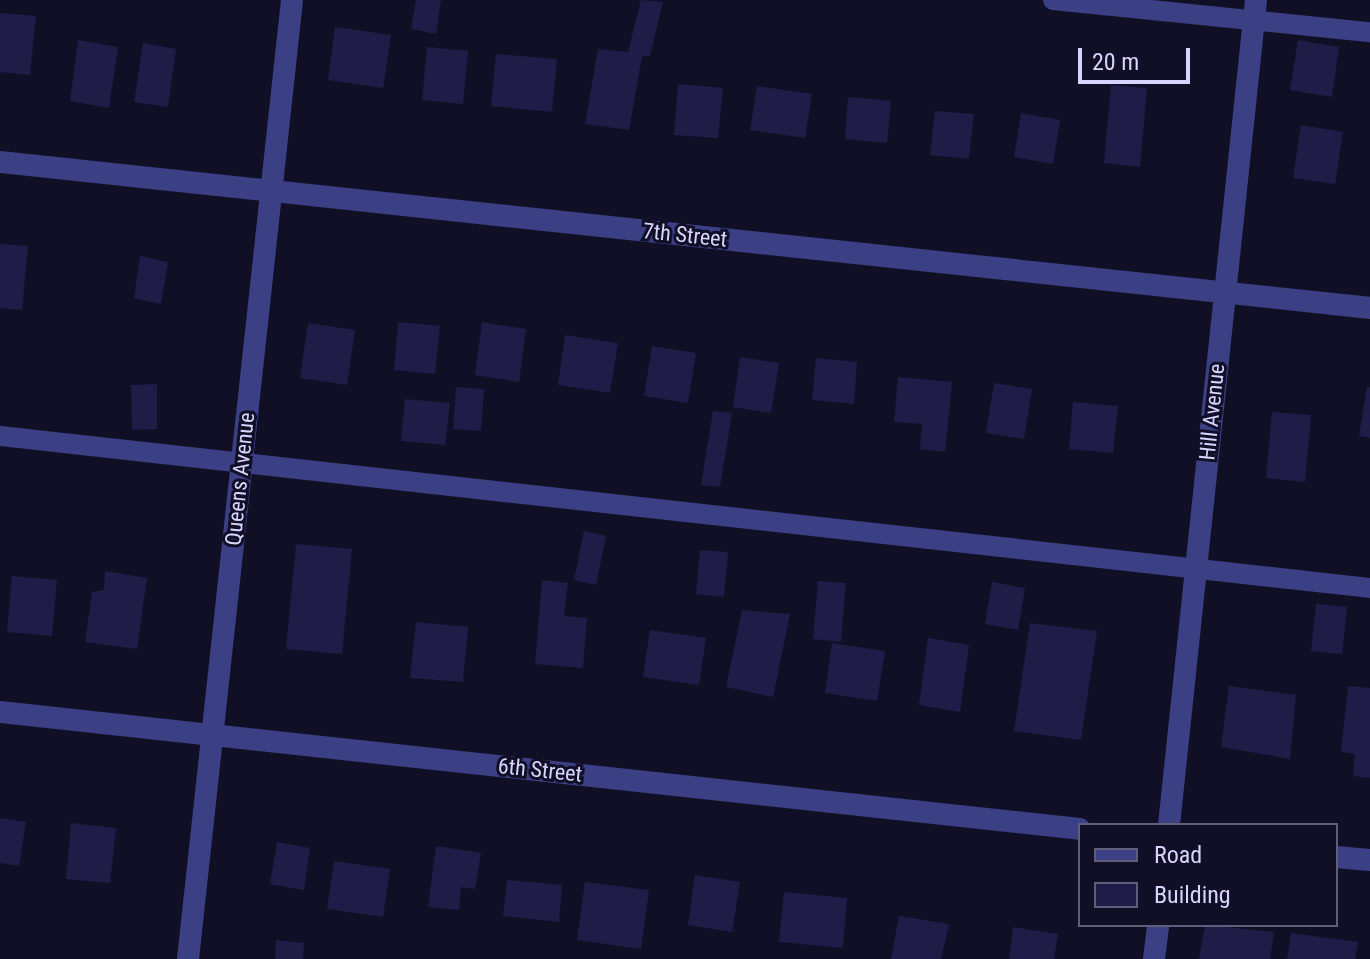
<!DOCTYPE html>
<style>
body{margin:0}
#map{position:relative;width:1370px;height:959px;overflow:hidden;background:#110f26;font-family:"Roboto Condensed",sans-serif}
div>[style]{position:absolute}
.building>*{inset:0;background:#201c47}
.service>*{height:20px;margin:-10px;padding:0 10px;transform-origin:10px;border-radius:10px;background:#3b4084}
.minor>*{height:22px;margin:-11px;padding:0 11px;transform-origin:11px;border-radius:11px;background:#3b4084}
span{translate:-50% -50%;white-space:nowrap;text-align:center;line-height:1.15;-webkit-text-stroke:6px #110f26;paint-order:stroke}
.street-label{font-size:22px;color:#d6d5fe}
.legend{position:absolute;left:1078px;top:823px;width:260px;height:104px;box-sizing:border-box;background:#110f26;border:2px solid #605e7c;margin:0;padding:10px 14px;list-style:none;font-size:24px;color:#d6d5fe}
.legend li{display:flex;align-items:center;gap:16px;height:40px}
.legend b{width:40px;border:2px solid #605e7c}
.scale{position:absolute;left:1078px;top:48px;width:112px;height:36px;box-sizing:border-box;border:4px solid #d6d5fe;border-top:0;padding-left:10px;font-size:24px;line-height:28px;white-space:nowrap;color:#d6d5fe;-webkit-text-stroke:6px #110f26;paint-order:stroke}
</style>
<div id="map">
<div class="building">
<div style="clip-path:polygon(416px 0,441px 0,436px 34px,411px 29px)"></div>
<div style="clip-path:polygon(641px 0,663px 2px,650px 56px,642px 56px,629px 130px,585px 124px,598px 49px,628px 52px)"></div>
<div style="clip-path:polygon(0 13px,36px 16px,30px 75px,0 72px)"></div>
<div style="clip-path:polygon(335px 27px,391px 35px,383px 88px,328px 80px)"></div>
<div style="clip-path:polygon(78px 40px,118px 47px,109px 108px,70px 101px)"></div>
<div style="clip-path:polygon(1298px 40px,1339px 47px,1332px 97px,1290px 90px)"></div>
<div style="clip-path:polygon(143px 43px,176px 49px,168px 107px,134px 102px)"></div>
<div style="clip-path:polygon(427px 47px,468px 51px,463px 104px,422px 100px)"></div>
<div style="clip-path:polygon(496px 54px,557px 59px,552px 112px,491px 106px)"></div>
<div style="clip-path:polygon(678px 84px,723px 88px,718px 138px,674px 135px)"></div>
<div style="clip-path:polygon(1111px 85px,1147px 88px,1140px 167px,1104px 163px)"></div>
<div style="clip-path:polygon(757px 86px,812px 94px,805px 138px,750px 130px)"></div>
<div style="clip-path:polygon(848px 97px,891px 101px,887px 143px,845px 139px)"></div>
<div style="clip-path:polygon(935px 111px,974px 114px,969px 159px,930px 155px)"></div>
<div style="clip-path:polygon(1021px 113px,1060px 120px,1053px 164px,1014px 157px)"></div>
<div style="clip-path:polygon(1301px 125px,1343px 132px,1335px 184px,1293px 178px)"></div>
<div style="clip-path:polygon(0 244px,28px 246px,22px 310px,0 308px)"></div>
<div style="clip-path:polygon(140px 256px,168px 262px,161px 304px,134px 298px)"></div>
<div style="clip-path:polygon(398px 322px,440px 326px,435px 374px,394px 370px)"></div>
<div style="clip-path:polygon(482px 322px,526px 329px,519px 382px,475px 375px)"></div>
<div style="clip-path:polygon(308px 323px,355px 330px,347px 385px,300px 378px)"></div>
<div style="clip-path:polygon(565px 335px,618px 343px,610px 393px,558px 385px)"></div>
<div style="clip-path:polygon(652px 346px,696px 353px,688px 403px,644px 396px)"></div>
<div style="clip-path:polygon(740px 357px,779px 363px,771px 413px,733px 407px)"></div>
<div style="clip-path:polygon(816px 358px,857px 362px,854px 404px,812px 400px)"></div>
<div style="clip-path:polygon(898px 377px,952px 382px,945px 452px,920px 449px,922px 424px,894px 422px)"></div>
<div style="clip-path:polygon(994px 383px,1032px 389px,1024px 439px,986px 433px)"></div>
<div style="clip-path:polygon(157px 384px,157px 429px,132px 430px,131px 385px)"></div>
<div style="clip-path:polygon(456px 387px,484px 389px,481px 431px,453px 429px)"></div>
<div style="clip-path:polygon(1367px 387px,1370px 387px,1370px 438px,1359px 436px)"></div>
<div style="clip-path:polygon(405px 399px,450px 403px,445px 445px,401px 441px)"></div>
<div style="clip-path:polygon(1073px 402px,1118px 406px,1113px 453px,1069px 449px)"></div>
<div style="clip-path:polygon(713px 411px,732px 413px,720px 487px,701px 485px)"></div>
<div style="clip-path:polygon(1272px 412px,1311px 415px,1305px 482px,1266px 478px)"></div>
<div style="clip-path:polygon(584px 531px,606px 536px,596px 585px,574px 580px)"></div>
<div style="clip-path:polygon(296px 544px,352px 549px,342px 654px,286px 649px)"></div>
<div style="clip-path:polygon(700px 550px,728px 552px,724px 597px,696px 594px)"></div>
<div style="clip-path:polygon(105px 571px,147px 578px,137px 649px,85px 642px,92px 592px,104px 590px)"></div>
<div style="clip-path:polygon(12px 576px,57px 580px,52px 636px,7px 632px)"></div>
<div style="clip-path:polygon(542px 580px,568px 583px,564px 616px,587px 618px,583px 668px,535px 664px)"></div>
<div style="clip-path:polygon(818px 581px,846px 583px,841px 642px,813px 639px)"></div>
<div style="clip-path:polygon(992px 582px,1025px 588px,1018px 630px,985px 624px)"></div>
<div style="clip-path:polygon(1316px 604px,1347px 607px,1342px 654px,1311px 651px)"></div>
<div style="clip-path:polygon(742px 610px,790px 614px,773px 697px,726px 687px)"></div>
<div style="clip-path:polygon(416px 622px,468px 627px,463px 682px,410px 678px)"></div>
<div style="clip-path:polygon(1030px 623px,1097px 631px,1081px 740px,1014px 731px)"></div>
<div style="clip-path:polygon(650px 630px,706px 638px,699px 685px,643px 677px)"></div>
<div style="clip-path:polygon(928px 638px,969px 645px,960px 712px,919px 705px)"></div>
<div style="clip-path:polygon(832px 643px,885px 651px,877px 701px,825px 693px)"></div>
<div style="clip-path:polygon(1229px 686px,1296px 695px,1290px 759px,1221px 747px)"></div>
<div style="clip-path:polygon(1348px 686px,1370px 688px,1370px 778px,1353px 776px,1355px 754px,1341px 752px)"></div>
<div style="clip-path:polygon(0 818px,26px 822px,19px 866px,0 863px)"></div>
<div style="clip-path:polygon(71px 823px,116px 828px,110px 883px,66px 879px)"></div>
<div style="clip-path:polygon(277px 842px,310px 848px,304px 890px,270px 884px)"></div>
<div style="clip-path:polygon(436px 846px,481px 853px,475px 889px,461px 887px,459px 910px,428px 907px)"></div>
<div style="clip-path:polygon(334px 861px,390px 869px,383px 917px,327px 909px)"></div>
<div style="clip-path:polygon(695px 875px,740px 882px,732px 932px,688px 925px)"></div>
<div style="clip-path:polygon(507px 880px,562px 885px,559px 922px,503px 916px)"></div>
<div style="clip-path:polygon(585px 882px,649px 890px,641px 949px,577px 940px)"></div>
<div style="clip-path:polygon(784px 892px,847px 898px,843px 948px,779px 942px)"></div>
<div style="clip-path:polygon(899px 916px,949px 924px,941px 959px,891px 959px)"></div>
<div style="clip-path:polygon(1205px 925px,1274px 932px,1270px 959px,1199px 959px)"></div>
<div style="clip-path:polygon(1013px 927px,1058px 934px,1054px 959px,1009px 959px)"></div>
<div style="clip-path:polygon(1291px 933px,1358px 942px,1355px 959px,1287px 959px)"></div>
<div style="clip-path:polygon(276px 940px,304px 943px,303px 959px,275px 959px)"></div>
</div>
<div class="service">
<div style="left:1053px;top:0;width:319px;rotate:5.8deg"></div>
<div style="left:0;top:436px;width:1378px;rotate:6.33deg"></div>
</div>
<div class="minor">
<div style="left:0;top:162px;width:1378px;rotate:6.08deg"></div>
<div style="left:0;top:712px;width:1086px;rotate:6.18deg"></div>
<div style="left:1169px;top:825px;width:830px;rotate:-83.98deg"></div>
<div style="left:1336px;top:857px;width:34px;rotate:5deg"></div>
<div style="left:188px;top:959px;width:965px;rotate:-83.81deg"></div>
<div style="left:1154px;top:959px;width:34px;rotate:-83deg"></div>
</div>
<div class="street-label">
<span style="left:685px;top:235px;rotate:6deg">7th Street</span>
<span style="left:1212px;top:412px;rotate:-84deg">Hill Avenue</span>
<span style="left:240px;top:479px;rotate:-84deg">Queens Avenue</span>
<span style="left:540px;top:770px;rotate:6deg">6th Street</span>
</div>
<ul class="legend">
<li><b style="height:10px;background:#3b4084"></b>Road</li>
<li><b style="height:22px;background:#201c47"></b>Building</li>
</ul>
<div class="scale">20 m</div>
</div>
